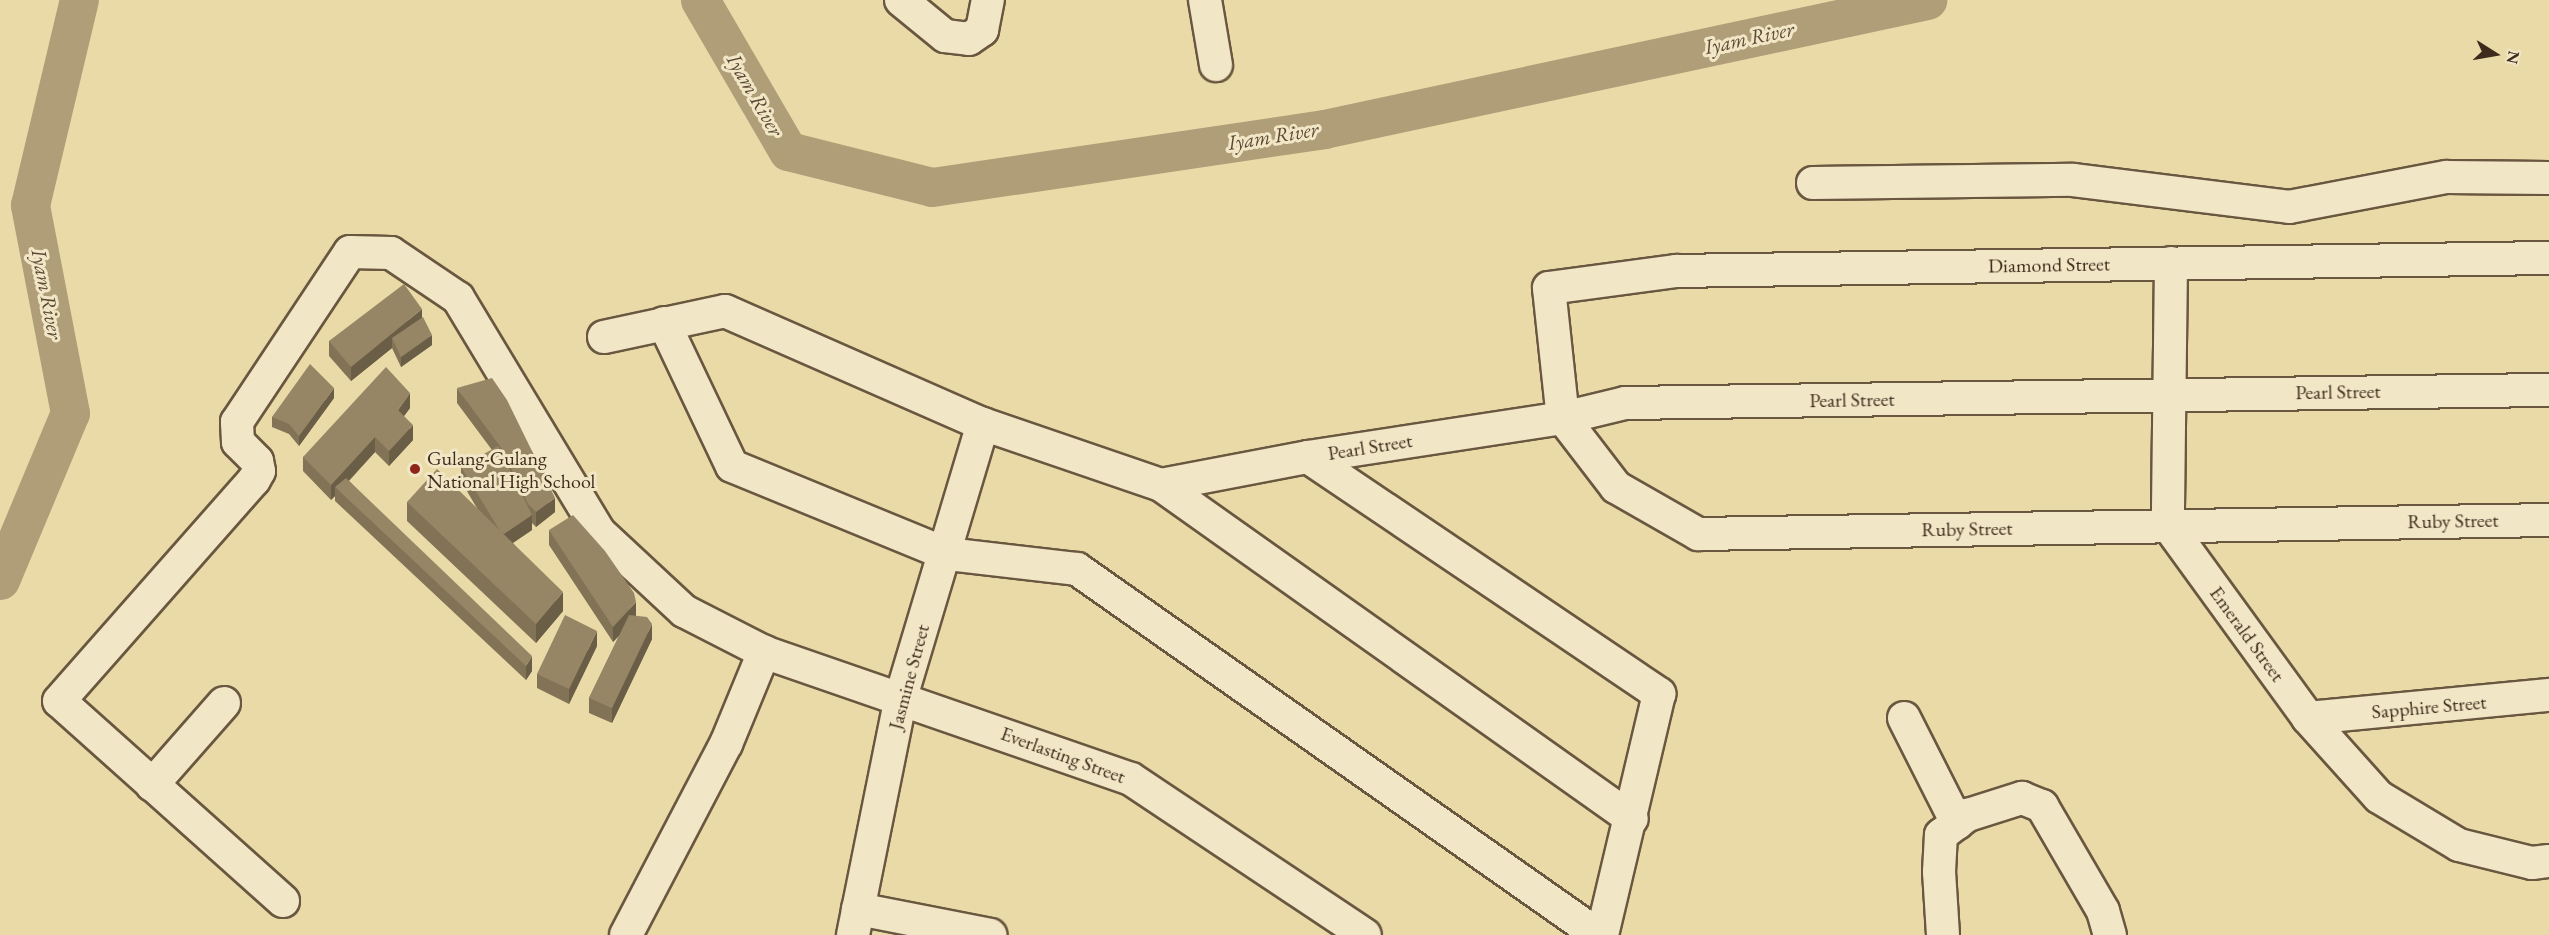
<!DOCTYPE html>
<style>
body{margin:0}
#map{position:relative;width:2549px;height:935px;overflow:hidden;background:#e9daa7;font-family:"EB Garamond",serif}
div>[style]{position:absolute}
.river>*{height:39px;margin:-19.5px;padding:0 19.5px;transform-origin:19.5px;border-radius:19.5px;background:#af9e78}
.roads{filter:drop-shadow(2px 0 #6a5740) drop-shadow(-2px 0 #6a5740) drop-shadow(0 2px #6a5740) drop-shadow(0 -2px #6a5740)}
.minor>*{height:32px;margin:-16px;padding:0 16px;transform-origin:16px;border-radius:16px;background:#f1e7c6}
.wall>*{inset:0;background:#827357}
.shaded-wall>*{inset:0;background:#6a5e47}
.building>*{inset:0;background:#978665}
.dots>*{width:16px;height:16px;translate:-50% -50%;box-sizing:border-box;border:3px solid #f1e7c6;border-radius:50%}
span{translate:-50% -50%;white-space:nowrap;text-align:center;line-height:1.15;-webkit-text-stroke:6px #f1e7c6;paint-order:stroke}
.street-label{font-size:20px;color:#3f2b1d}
.poi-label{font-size:20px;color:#3f2b1d}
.left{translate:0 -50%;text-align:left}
.water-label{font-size:21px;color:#5b4834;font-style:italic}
.north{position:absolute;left:2465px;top:24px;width:60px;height:60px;-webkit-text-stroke:4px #f1e7c6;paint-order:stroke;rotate:101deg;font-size:16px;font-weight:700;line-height:24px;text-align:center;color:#3f2b1d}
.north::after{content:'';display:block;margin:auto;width:21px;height:27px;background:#3f2b1d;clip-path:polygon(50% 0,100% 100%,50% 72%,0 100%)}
</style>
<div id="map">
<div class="river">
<div style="left:700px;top:0;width:175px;rotate:59.8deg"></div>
<div style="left:788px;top:151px;width:148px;rotate:14deg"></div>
<div style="left:932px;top:187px;width:396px;rotate:-8.4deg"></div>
<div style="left:1324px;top:129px;width:617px;rotate:-12.08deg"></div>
<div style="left:0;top:580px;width:181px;rotate:-67.3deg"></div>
<div style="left:70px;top:413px;width:212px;rotate:-100.9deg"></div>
<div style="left:30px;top:205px;width:211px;rotate:-76.6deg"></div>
</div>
<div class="roads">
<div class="minor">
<div style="left:901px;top:0;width:57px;rotate:39.3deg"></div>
<div style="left:945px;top:36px;width:24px;rotate:7deg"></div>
<div style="left:969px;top:39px;width:16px;rotate:-35deg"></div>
<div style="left:982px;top:30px;width:31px;rotate:-79deg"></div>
<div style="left:1205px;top:0;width:66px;rotate:80.4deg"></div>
<div style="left:1813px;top:183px;width:260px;rotate:-0.7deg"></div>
<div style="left:2073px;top:180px;width:218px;rotate:7.1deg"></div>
<div style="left:2289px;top:207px;width:161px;rotate:-10.8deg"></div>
<div style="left:2447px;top:177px;width:102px;rotate:0.6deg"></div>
<div style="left:2549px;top:258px;width:873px;rotate:179.15deg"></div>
<div style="left:1676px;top:271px;width:128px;rotate:172.4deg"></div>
<div style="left:1549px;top:288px;width:131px;rotate:83.9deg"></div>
<div style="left:1563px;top:418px;width:87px;rotate:52.5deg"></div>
<div style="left:1616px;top:487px;width:95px;rotate:29.8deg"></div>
<div style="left:1698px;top:534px;width:851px;rotate:-0.94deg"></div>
<div style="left:2171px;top:263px;width:262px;rotate:90.7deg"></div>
<div style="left:2168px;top:525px;width:238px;rotate:54deg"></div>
<div style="left:2308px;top:718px;width:106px;rotate:48.1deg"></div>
<div style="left:2379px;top:797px;width:93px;rotate:31deg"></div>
<div style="left:2459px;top:845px;width:75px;rotate:13.9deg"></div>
<div style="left:2532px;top:863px;width:17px;rotate:-7deg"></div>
<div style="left:664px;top:323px;width:158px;rotate:64.6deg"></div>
<div style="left:732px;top:466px;width:232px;rotate:22.3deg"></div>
<div style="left:947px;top:554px;width:131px;rotate:6.6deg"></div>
<div style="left:1077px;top:569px;width:637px;rotate:35.09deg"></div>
<div style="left:604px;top:337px;width:124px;rotate:-12.1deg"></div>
<div style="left:725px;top:311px;width:282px;rotate:23.7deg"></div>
<div style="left:983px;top:424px;width:188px;rotate:18.9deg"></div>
<div style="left:1161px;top:485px;width:577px;rotate:35.34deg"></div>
<div style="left:1308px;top:457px;width:424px;rotate:34deg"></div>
<div style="left:1659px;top:694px;width:248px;rotate:103.3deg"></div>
<div style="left:1161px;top:485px;width:150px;rotate:-10.8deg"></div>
<div style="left:1308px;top:457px;width:258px;rotate:-8.7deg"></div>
<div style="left:1563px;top:418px;width:64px;rotate:-13.6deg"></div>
<div style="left:1625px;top:403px;width:924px;rotate:-0.81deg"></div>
<div style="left:1904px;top:718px;width:118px;rotate:63.2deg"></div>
<div style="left:2308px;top:718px;width:242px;rotate:-5.5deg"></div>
<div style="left:152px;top:785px;width:109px;rotate:-48.7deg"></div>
<div style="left:283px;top:901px;width:300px;rotate:-138.2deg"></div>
<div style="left:59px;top:701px;width:295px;rotate:-48.6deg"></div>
<div style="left:254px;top:480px;width:10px;rotate:-61deg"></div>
<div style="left:259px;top:471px;width:10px;rotate:-101deg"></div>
<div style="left:257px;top:461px;width:27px;rotate:-135deg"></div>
<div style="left:238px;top:442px;width:20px;rotate:-93deg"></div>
<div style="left:237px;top:422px;width:204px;rotate:-56.4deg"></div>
<div style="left:350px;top:252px;width:41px;rotate:1.4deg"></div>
<div style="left:391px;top:253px;width:81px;rotate:33.9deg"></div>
<div style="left:458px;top:298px;width:273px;rotate:58.9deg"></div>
<div style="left:599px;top:532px;width:116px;rotate:42.9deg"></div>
<div style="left:684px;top:611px;width:90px;rotate:27.1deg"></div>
<div style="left:764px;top:652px;width:388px;rotate:19.1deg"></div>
<div style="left:1131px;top:779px;width:281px;rotate:33.7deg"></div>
<div style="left:858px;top:909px;width:135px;rotate:11.1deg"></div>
<div style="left:626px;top:935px;width:216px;rotate:-62.4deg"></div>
<div style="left:726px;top:744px;width:100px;rotate:-67.6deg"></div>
<div style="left:853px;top:935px;width:243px;rotate:-78.6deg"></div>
<div style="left:901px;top:697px;width:285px;rotate:-73.3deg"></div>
<div style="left:1943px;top:935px;width:63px;rotate:-93.6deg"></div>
<div style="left:1939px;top:872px;width:37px;rotate:-87deg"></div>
<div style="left:1941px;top:835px;width:34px;rotate:-37deg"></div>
<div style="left:1968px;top:815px;width:57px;rotate:-17.5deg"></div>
<div style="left:2022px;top:798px;width:22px;rotate:22deg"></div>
<div style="left:2042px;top:806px;width:121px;rotate:59.8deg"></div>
<div style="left:2103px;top:911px;width:25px;rotate:74deg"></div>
</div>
</div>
<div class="wall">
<div style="clip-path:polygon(422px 317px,432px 345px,401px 367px,392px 348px,351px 381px,329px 356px,329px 341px)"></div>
<div style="clip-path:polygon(457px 388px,555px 512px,536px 527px,532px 523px,532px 530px,513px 543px,563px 611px,536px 643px,407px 521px,407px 502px,478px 510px,461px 481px,461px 467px,492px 450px,457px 403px)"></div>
<div style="clip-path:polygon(334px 398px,299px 446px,289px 434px,272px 427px,272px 417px)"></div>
<div style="clip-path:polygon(410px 408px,404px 416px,413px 440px,389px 466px,375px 452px,349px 481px,532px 671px,526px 680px,335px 501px,335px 496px,331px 500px,303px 471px,303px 457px)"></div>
<div style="clip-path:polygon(549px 530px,636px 616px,652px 639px,612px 723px,589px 713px,589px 698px,619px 636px,613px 642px,549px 545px)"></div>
<div style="clip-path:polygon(597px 646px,569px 704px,537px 688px,537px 674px)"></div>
</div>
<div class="shaded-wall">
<div style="clip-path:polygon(422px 309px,422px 323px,392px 338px,392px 348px,351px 381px,351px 367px)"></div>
<div style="clip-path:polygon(432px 335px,432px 345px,401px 367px,401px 357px)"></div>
<div style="clip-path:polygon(334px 388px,334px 398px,299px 446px,299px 436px)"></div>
<div style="clip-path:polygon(410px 393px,410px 408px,398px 424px,398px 410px)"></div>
<div style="clip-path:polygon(413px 425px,413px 440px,389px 466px,389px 451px)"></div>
<div style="clip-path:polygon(375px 437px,375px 452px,339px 491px,335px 487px,335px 496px,331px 500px,331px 485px)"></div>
<div style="clip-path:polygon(555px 498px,555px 512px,536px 527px,536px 512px)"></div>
<div style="clip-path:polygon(532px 515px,532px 530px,502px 550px,502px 535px)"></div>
<div style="clip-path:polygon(563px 592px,563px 611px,536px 643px,536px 624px)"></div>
<div style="clip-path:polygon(636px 602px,636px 617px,613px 642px,613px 627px)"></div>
<div style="clip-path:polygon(652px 624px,652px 639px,612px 723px,612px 708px)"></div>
<div style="clip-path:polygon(597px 631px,597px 646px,569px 704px,569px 689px)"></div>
<div style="clip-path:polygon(532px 656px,532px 671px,526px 680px,526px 666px)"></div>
</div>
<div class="building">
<div style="clip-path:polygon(404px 284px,422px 309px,351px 367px,329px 341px)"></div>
<div style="clip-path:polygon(423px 317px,432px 335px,401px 357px,392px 338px)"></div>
<div style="clip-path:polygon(310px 364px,334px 388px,299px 436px,289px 424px,272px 417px)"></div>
<div style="clip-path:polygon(386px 367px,410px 393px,398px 410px,413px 425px,389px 451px,375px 437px,331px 485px,303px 457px)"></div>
<div style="clip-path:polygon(492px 378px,507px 400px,555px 498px,536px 512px,528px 504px,502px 449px,457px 388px)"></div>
<div style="clip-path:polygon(498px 446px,532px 515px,504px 534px,500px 531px,461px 467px)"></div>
<div style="clip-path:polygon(437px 469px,563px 592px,536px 624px,407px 502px)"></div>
<div style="clip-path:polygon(346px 478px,532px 656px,526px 666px,335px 487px)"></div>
<div style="clip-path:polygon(573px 515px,605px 551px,634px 593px,636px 602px,613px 627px,549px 530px)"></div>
<div style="clip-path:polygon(565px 615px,597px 631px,569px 689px,537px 674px)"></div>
<div style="clip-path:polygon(629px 615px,647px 617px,652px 624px,612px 708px,589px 698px)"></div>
</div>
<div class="dots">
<div style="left:415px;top:469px;background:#8f2418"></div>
</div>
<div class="street-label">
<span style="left:2049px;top:265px;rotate:-1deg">Diamond Street</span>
<span style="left:2338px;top:392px;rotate:-1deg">Pearl Street</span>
<span style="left:1852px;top:400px;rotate:-1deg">Pearl Street</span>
<span style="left:1370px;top:447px;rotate:-9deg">Pearl Street</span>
<span style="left:2453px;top:521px;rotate:-1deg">Ruby Street</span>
<span style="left:1967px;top:529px;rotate:-1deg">Ruby Street</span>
<span style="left:2247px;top:634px;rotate:54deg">Emerald Street</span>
<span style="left:909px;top:677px;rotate:-75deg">Jasmine Street</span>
<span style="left:2429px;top:707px;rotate:-5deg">Sapphire Street</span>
<span style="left:1063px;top:755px;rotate:20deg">Everlasting Street</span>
</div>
<div class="poi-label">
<span class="left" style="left:427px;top:470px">Gulang-Gulang<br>National High School</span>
</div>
<div class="water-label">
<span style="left:1749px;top:38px;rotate:-12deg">Iyam River</span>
<span style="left:755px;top:95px;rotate:60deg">Iyam River</span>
<span style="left:1273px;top:136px;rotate:-9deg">Iyam River</span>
<span style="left:47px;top:294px;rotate:79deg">Iyam River</span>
</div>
<div class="north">N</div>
</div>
